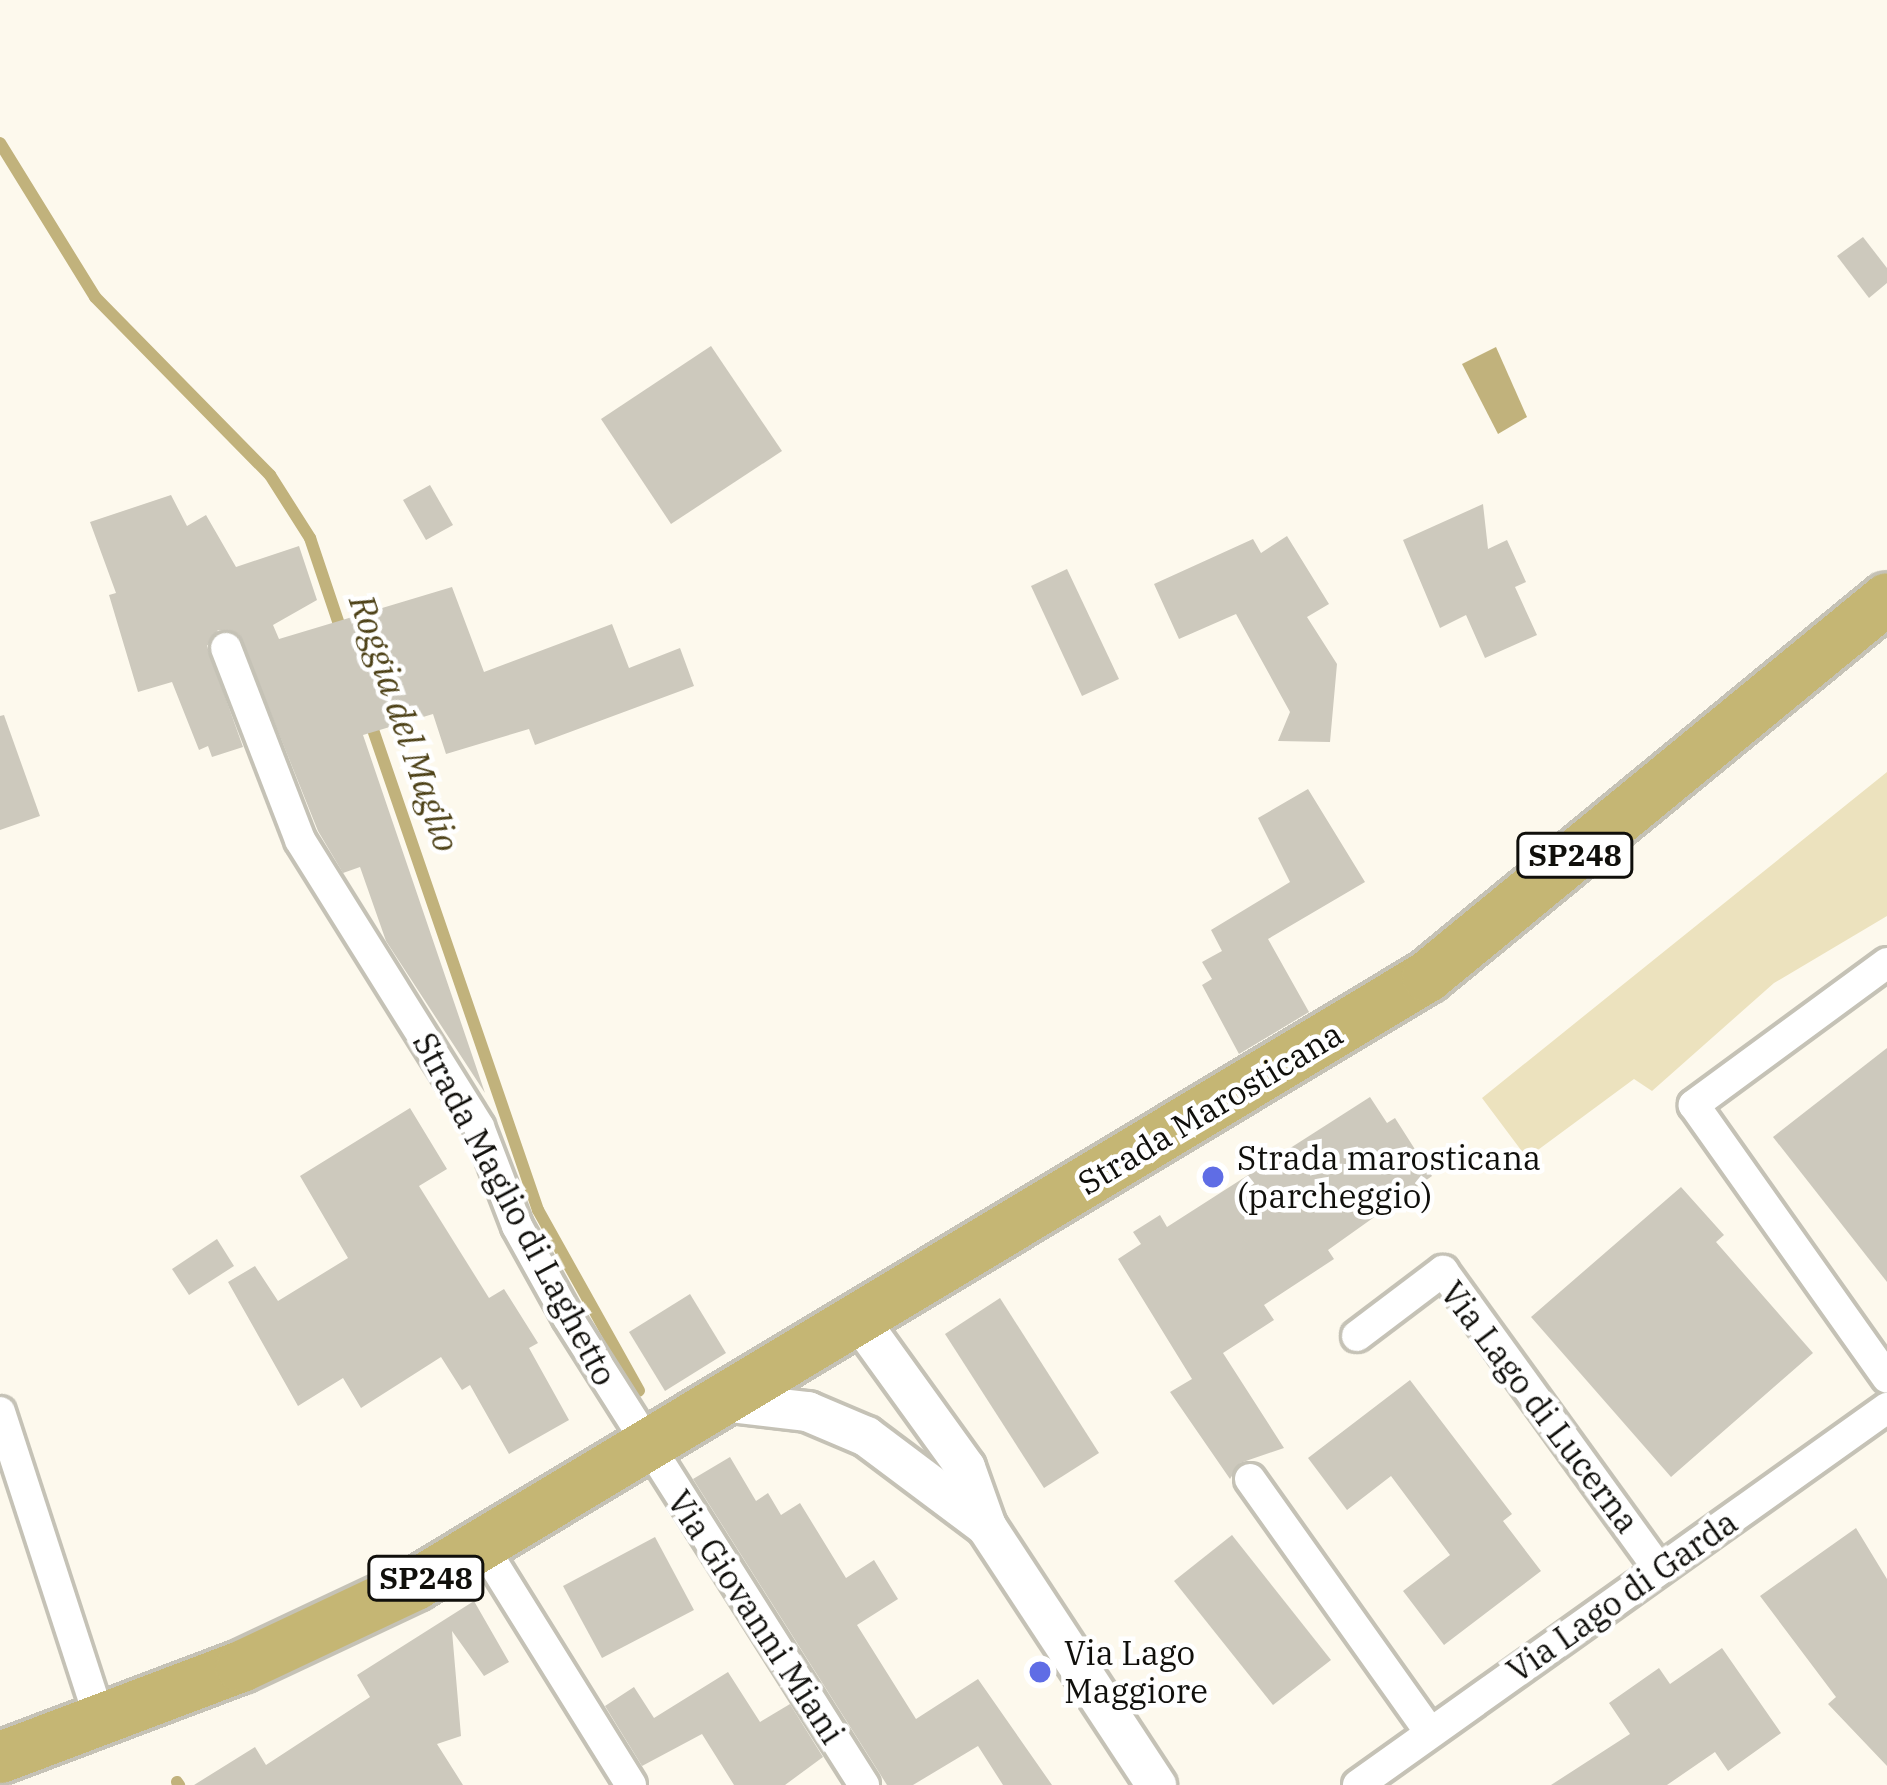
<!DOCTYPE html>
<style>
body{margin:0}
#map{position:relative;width:1887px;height:1785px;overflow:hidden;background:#fdf9ed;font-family:"IBM Plex Serif",serif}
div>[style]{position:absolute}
.green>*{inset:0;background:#ece2be}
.water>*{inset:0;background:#c1b27c}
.stream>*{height:12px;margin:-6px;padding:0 6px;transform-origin:6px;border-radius:6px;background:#c1b27c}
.building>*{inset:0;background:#cdc9bd}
.roads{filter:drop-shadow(3px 0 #c5c2b6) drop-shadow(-3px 0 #c5c2b6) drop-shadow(0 3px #c5c2b6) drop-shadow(0 -3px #c5c2b6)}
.minor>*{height:30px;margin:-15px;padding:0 15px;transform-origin:15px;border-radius:15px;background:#fff}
.tertiary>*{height:39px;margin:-19.5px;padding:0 19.5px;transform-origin:19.5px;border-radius:19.5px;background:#fff}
.primary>*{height:51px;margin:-25.5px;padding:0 25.5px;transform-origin:25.5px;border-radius:25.5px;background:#c5b674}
.dots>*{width:33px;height:33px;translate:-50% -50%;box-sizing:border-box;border:6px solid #fff;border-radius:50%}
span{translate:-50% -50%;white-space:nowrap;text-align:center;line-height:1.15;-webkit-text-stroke:9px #fff;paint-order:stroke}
.shield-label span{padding:3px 9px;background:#fff;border:3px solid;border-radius:9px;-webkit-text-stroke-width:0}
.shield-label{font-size:30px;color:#100f0b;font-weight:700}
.street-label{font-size:33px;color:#100f0b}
.poi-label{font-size:33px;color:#100f0b}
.left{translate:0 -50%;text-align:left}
.water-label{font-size:36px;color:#4e4218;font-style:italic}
</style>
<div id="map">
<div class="green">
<div style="clip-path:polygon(1887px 772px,1887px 916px,1774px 983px,1652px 1091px,1634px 1079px,1527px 1158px,1482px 1098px)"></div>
</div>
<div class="water">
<div style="clip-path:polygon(1496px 347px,1527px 417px,1498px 434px,1462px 364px)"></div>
</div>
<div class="stream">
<div style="left:0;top:143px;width:181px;rotate:58.3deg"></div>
<div style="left:95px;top:297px;width:250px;rotate:45.5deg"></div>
<div style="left:270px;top:475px;width:75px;rotate:57.6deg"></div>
<div style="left:310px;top:538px;width:100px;rotate:71.4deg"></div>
<div style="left:370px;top:721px;width:517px;rotate:71.04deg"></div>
<div style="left:538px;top:1210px;width:207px;rotate:60.8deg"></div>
<div style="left:177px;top:1782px;width:4px;rotate:56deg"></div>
</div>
<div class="building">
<div style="clip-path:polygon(1863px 237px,1887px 268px,1887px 283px,1869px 298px,1837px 256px)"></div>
<div style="clip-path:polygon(711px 346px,782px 451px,671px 524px,601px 419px)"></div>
<div style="clip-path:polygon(430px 485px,453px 525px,426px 540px,403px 500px)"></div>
<div style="clip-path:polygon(171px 495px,187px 526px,206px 515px,236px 567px,299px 546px,317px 600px,273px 625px,279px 639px,452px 587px,484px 672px,612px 624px,629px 668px,680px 648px,694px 686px,535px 745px,529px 729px,446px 754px,433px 714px,363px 735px,485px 1093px,386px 941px,360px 867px,343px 873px,318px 831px,239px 634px,218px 630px,207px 646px,243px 747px,212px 757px,208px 746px,199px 750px,172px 682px,138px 692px,109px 595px,116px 593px,90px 522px)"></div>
<div style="clip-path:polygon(1483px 504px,1488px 549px,1507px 540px,1526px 582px,1515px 587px,1537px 635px,1485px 658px,1466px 615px,1440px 628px,1403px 540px)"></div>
<div style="clip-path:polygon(1287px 536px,1329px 604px,1307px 617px,1337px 664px,1330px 742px,1278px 741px,1290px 712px,1236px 614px,1179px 639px,1154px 584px,1253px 539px,1261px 553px)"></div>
<div style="clip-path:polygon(1067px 569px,1119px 679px,1082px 696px,1031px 586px)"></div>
<div style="clip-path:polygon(4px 715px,40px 816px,0 830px,0 716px)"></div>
<div style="clip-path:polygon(1308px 789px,1365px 882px,1268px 939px,1309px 1012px,1239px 1054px,1202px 985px,1212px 979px,1202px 962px,1222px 951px,1211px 930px,1290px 882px,1258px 818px)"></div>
<div style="clip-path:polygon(1887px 1048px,1887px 1282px,1773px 1137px)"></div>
<div style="clip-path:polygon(1370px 1097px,1387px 1123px,1395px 1118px,1432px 1176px,1328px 1250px,1334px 1259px,1264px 1305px,1274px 1320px,1223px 1353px,1284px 1448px,1240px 1463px,1230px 1479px,1170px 1392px,1192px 1379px,1118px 1259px,1141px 1244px,1133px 1232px,1160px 1215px,1167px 1227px)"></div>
<div style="clip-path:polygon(410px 1108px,447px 1169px,419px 1186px,489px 1298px,504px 1289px,538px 1343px,529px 1348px,569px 1420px,509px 1454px,470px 1385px,462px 1390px,441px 1357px,361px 1408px,343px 1378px,298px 1406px,228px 1282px,255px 1266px,278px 1301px,348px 1258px,300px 1176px)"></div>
<div style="clip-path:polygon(1681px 1187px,1724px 1235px,1716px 1242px,1813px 1353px,1671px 1477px,1531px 1317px)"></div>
<div style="clip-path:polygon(217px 1239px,234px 1266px,189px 1295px,172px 1269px)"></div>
<div style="clip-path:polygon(690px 1294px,726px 1353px,665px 1391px,629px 1332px)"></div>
<div style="clip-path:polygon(1000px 1298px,1099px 1453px,1044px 1488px,945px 1334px)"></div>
<div style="clip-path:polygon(1410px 1380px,1512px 1514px,1503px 1521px,1541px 1571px,1444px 1645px,1403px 1591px,1450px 1555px,1391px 1476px,1347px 1510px,1308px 1458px)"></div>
<div style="clip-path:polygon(730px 1457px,756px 1501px,768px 1493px,781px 1515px,800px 1503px,846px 1578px,874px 1560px,898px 1599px,857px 1625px,916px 1719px,978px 1679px,1052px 1785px,1003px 1785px,978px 1746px,913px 1785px,887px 1785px,693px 1479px)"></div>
<div style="clip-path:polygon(1856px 1528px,1887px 1579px,1887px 1766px,1828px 1704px,1836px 1697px,1760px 1596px)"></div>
<div style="clip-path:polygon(1232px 1535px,1331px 1660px,1273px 1705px,1174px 1581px)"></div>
<div style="clip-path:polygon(655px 1537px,694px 1610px,602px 1658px,563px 1586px)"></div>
<div style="clip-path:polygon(474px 1601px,509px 1662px,484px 1676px,452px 1631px,461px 1736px,437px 1744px,463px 1785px,194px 1785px,255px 1747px,266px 1765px,370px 1697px,357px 1675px)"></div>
<div style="clip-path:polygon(1722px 1648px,1781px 1733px,1728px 1771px,1715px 1752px,1667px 1785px,1551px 1785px,1630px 1734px,1609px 1703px,1659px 1668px,1670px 1684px)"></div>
<div style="clip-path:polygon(728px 1672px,760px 1722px,790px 1704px,823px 1757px,785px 1785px,734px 1785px,702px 1734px,642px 1766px,605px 1706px,634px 1687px,654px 1718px)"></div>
</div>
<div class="roads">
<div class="minor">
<div style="left:226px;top:648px;width:206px;rotate:68.9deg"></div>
<div style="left:300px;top:840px;width:338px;rotate:58deg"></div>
<div style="left:479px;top:1127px;width:106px;rotate:69deg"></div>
<div style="left:517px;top:1226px;width:105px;rotate:61deg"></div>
<div style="left:568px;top:1318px;width:553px;rotate:57.63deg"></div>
<div style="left:1887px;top:963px;width:240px;rotate:143.7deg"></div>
<div style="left:1694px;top:1105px;width:334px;rotate:54.7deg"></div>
<div style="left:1357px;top:1336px;width:108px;rotate:-37.1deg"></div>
<div style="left:1443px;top:1271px;width:368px;rotate:54.1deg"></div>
<div style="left:0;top:1412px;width:323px;rotate:72deg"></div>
<div style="left:1250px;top:1479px;width:310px;rotate:54.6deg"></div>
<div style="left:483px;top:1547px;width:280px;rotate:58.1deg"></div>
<div style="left:1358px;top:1785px;width:650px;rotate:-35.48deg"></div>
</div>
<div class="tertiary">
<div style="left:859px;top:1320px;width:181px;rotate:54.2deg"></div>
<div style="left:965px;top:1467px;width:63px;rotate:70.4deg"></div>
<div style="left:986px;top:1526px;width:310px;rotate:56.7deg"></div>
<div style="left:729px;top:1402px;width:79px;rotate:6.6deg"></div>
<div style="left:807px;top:1411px;width:64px;rotate:23deg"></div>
<div style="left:866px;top:1436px;width:150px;rotate:36.9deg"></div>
</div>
<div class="primary">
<div style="left:0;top:1757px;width:258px;rotate:-20.7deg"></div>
<div style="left:241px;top:1666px;width:192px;rotate:-25.2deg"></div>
<div style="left:415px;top:1584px;width:1181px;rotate:-31deg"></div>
<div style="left:1427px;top:976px;width:595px;rotate:-39.41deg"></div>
</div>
</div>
<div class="dots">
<div style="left:1213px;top:1177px;background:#5f6de5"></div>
<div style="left:1040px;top:1672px;background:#5f6de5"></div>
</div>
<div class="shield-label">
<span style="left:1575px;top:855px">SP248</span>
<span style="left:426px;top:1578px">SP248</span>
</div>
<div class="street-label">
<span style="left:1210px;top:1108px;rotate:-31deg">Strada Marosticana</span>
<span style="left:515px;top:1209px;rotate:62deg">Strada Maglio di Laghetto</span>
<span style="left:1540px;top:1407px;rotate:53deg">Via Lago di Lucerna</span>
<span style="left:1622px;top:1596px;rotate:-35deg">Via Lago di Garda</span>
<span style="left:756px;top:1617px;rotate:57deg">Via Giovanni Miani</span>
</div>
<div class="poi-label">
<span class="left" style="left:1237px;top:1177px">Strada marosticana<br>(parcheggio)</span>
<span class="left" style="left:1064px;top:1672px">Via Lago<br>Maggiore</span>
</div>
<div class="water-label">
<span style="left:405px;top:723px;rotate:71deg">Roggia del Maglio</span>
</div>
</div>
